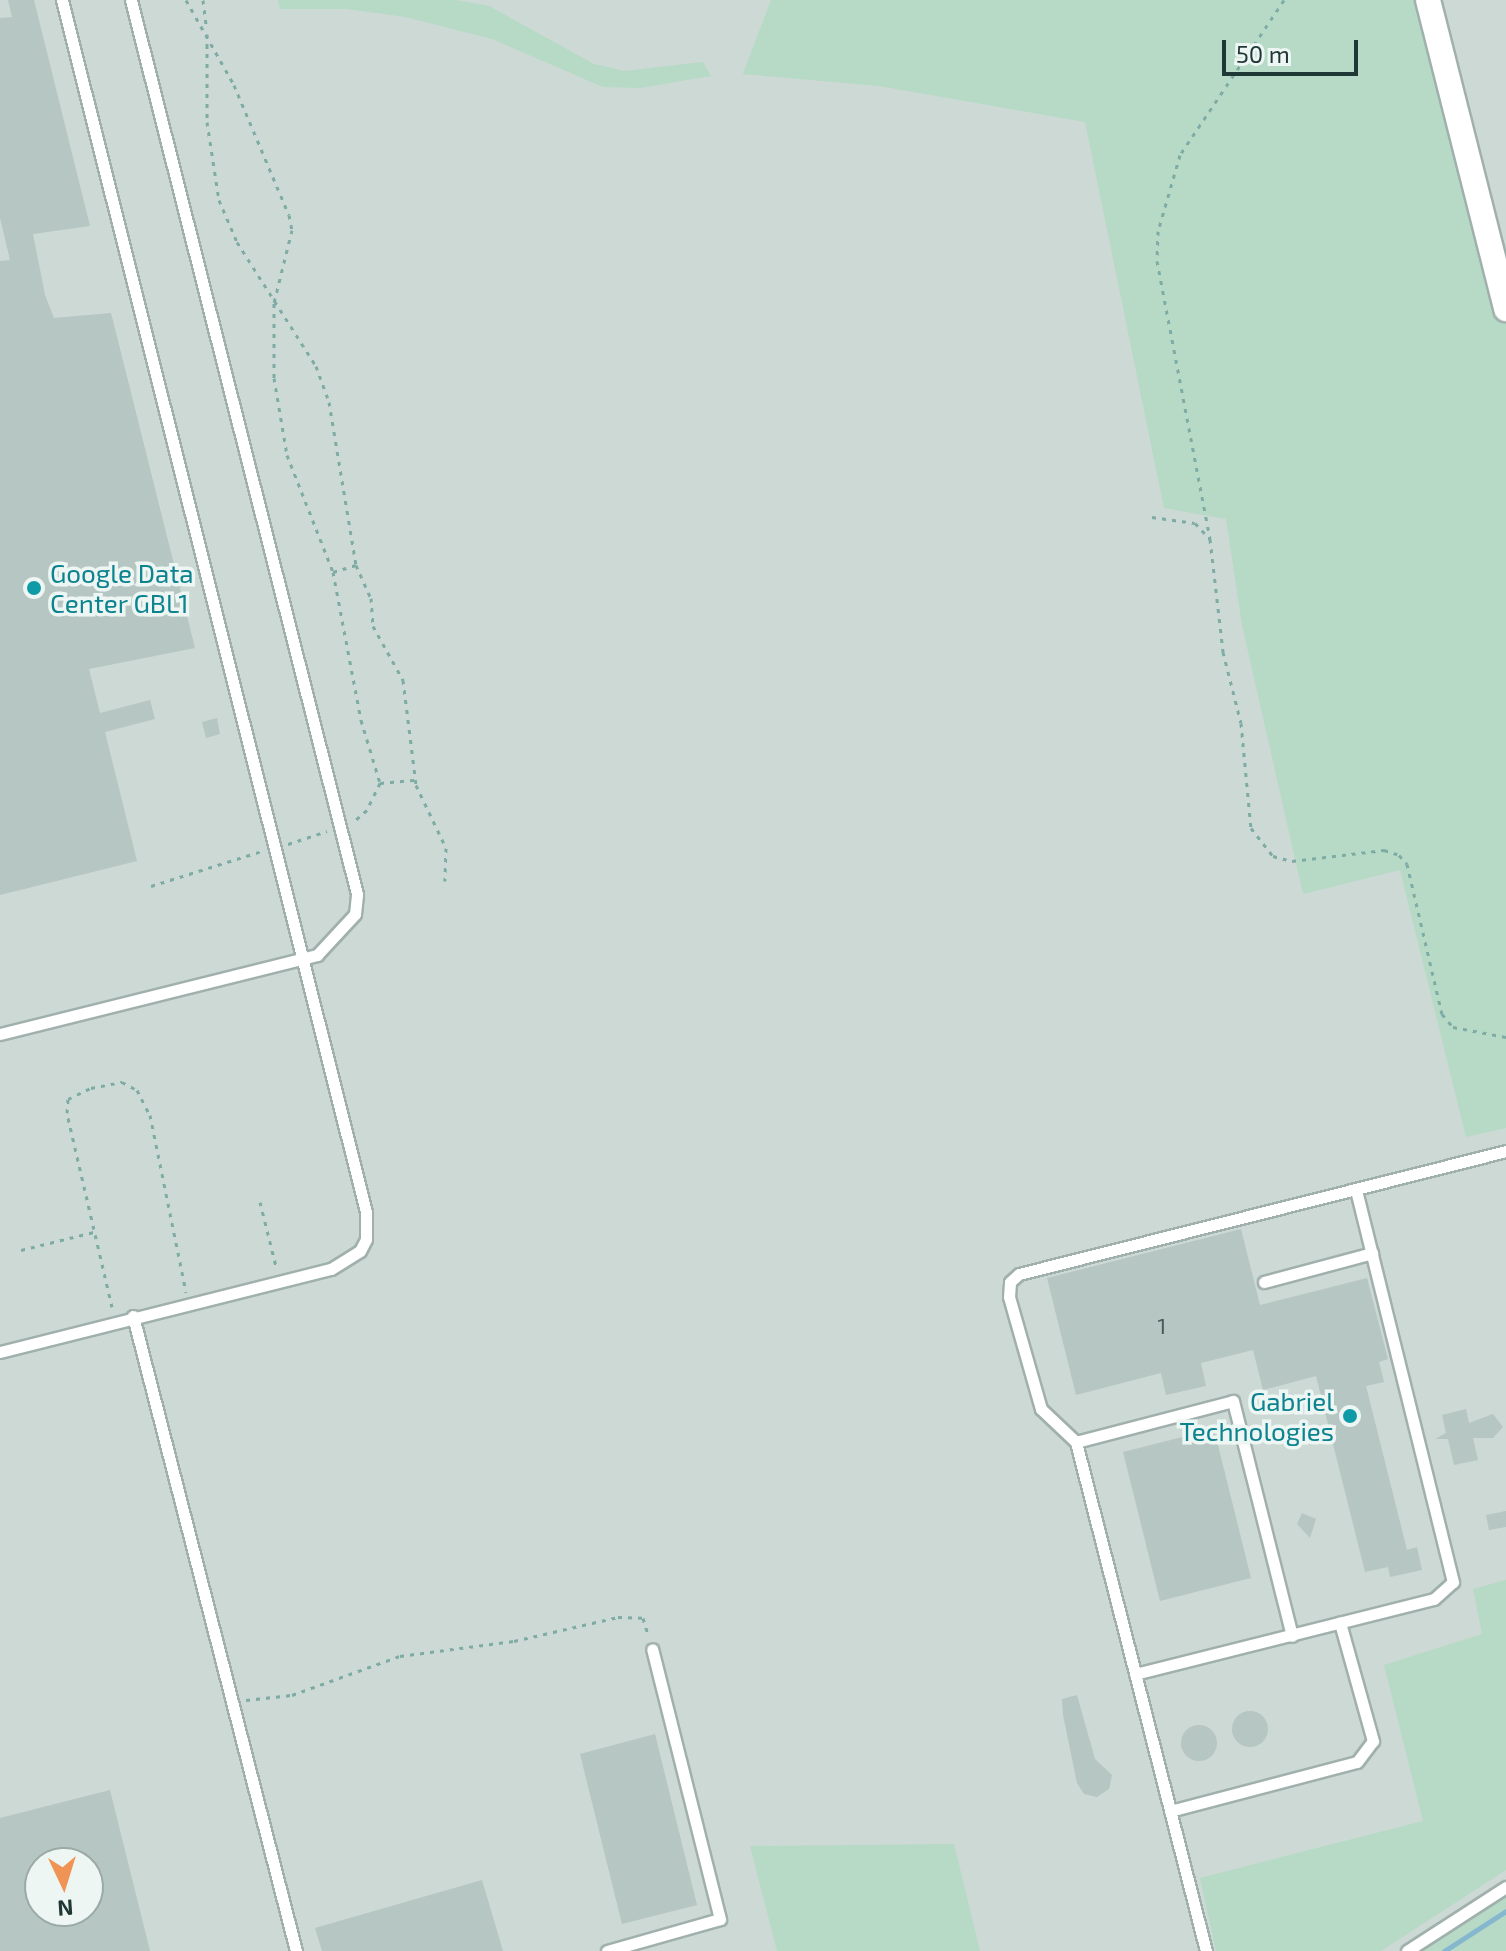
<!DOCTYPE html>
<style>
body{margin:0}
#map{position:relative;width:1506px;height:1951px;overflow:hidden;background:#dde9e6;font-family:"Exo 2",sans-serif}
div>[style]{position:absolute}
.built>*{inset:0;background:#ccd9d5}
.green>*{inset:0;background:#b6dac6}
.stream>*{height:5px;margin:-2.5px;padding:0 2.5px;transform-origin:2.5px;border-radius:2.5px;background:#85b7ce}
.building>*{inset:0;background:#b6c6c2}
.round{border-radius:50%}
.path>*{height:3px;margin-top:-1.5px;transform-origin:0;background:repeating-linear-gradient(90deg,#7eaca5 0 4px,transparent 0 10px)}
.roads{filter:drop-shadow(2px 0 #a0b0ad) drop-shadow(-2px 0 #a0b0ad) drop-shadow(0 2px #a0b0ad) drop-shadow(0 -2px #a0b0ad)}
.service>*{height:11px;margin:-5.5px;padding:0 5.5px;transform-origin:5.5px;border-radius:5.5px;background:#fff}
.tertiary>*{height:24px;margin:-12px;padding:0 12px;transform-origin:12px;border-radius:12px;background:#fff}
.dots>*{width:22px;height:22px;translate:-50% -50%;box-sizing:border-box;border:4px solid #edf6f3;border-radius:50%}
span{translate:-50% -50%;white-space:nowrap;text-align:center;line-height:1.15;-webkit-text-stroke:7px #edf6f3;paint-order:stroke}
.number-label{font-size:22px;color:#455c58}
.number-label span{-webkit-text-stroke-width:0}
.culture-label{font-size:26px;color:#0d838f}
.left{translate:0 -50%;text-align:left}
.right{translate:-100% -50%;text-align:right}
.north{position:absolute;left:24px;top:1847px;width:80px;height:80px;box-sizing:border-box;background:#edf6f3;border:2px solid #9baaa7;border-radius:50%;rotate:176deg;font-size:22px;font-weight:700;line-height:32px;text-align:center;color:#1f3835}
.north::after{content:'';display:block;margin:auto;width:28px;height:36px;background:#ef9455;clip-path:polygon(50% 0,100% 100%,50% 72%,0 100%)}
.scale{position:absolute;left:1222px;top:40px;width:136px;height:36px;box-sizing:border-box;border:4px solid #1f3835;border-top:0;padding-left:10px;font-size:24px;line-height:28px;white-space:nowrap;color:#1f3835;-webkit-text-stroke:6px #edf6f3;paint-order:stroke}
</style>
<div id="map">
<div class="built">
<div style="clip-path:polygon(evenodd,0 0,1506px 0,1506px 1951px,0 1951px,0 0,40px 1863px,88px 1863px,88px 1911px,40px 1911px,40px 1863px)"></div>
</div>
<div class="green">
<div style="clip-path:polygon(278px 0,456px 0,489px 6px,594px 64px,624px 71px,703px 62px,711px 76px,640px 88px,603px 87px,492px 39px,406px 17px,346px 9px,280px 9px)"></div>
<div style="clip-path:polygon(771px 0,1428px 0,1506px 309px,1506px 1128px,1466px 1137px,1400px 870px,1303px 894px,1242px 625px,1226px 519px,1164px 508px,1085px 122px,879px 86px,743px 74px)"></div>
<div style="clip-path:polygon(1506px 1580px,1506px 1870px,1381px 1951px,1216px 1951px,1200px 1878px,1423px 1821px,1384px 1665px,1482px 1634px,1473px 1589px)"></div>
<div style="clip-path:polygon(954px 1844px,980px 1951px,777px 1951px,750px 1846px)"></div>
<div style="clip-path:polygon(1506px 1896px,1506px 1951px,1422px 1951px,1473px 1919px)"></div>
</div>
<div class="stream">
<div style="left:1444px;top:1951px;width:74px;rotate:-32.8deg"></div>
</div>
<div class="building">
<div style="clip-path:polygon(8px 0,34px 0,90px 226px,33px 234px,45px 295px,54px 318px,111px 313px,195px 648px,89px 669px,100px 713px,150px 700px,155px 719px,105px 732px,137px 861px,0 895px,0 261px,10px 260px,0 218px,0 18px,12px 17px)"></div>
<div style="clip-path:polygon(217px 718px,220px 734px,206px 738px,202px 722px)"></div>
<div style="clip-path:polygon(1241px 1229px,1260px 1305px,1367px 1278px,1388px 1359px,1379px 1362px,1384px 1382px,1366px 1386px,1407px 1550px,1417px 1547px,1422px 1570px,1390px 1577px,1388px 1567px,1365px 1572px,1316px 1376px,1263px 1390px,1253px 1350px,1201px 1363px,1206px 1386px,1166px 1395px,1161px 1373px,1076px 1395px,1047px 1278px)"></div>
<div style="clip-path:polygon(1466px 1409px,1469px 1423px,1493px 1414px,1503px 1427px,1493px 1438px,1473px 1438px,1478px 1460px,1454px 1465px,1448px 1439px,1435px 1439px,1446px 1433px,1442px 1415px)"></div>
<div style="clip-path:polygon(1214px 1429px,1251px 1578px,1160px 1601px,1123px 1452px)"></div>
<div style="clip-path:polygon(1506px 1511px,1506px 1527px,1489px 1530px,1486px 1515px)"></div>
<div style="clip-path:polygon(1302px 1513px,1316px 1519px,1310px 1538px,1297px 1524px)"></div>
<div style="clip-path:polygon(1077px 1695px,1095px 1759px,1112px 1775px,1109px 1789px,1097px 1797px,1084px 1794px,1077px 1783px,1063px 1715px,1062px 1699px)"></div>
<div class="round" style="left:1232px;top:1711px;width:36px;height:36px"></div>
<div class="round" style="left:1181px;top:1725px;width:36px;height:36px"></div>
<div style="clip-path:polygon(655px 1734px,697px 1905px,622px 1924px,580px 1754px)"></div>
<div style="clip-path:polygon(evenodd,110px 1790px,150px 1951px,0 1951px,0 1818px,110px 1790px,40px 1863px,88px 1863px,88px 1911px,40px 1911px,40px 1863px)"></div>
<div style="clip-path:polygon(482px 1880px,503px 1951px,322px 1951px,315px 1928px)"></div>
</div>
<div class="path">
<div style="left:186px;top:0;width:98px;rotate:60.5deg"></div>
<div style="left:234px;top:85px;width:141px;rotate:67.1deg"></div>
<div style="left:289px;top:215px;width:15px;rotate:79deg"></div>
<div style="left:292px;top:230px;width:75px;rotate:103.9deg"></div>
<div style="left:274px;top:303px;width:75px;rotate:90deg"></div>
<div style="left:274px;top:378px;width:78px;rotate:80.4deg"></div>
<div style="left:287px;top:455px;width:126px;rotate:68.5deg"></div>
<div style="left:333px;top:572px;width:151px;rotate:79.3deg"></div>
<div style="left:361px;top:720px;width:66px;rotate:73.2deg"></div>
<div style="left:380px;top:783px;width:30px;rotate:116deg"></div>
<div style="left:367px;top:810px;width:18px;rotate:139deg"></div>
<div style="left:203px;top:0;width:26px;rotate:83deg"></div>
<div style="left:1284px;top:0;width:187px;rotate:123.9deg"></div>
<div style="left:1180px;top:155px;width:79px;rotate:106.1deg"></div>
<div style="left:1158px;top:231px;width:30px;rotate:92deg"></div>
<div style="left:1157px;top:261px;width:283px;rotate:79.2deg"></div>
<div style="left:1210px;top:539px;width:114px;rotate:83.4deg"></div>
<div style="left:1223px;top:652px;width:73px;rotate:75.8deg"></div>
<div style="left:1241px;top:723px;width:105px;rotate:84.6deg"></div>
<div style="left:1251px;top:828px;width:36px;rotate:52deg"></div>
<div style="left:1273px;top:856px;width:20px;rotate:15deg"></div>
<div style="left:1292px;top:861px;width:93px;rotate:-6.8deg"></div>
<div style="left:1384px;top:850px;width:16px;rotate:18deg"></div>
<div style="left:1399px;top:855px;width:12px;rotate:48deg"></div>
<div style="left:1407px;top:864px;width:154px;rotate:76.9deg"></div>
<div style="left:1442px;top:1014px;width:17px;rotate:50deg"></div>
<div style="left:1453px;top:1027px;width:54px;rotate:10.7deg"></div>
<div style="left:207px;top:34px;width:88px;rotate:90deg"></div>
<div style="left:207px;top:122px;width:79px;rotate:81.3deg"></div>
<div style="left:219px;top:200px;width:46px;rotate:66.8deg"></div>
<div style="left:237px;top:242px;width:147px;rotate:57.5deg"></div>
<div style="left:316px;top:366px;width:38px;rotate:70deg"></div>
<div style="left:329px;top:402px;width:165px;rotate:80.6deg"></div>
<div style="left:356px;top:565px;width:36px;rotate:66deg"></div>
<div style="left:371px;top:598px;width:28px;rotate:86deg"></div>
<div style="left:373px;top:626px;width:62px;rotate:60.9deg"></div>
<div style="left:403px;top:680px;width:106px;rotate:82.9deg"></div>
<div style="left:416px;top:785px;width:70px;rotate:64.5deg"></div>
<div style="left:446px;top:848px;width:33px;rotate:92deg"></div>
<div style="left:1152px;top:517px;width:43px;rotate:7.9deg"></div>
<div style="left:1195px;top:523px;width:22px;rotate:47deg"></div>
<div style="left:333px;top:572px;width:24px;rotate:-17deg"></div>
<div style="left:380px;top:783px;width:36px;rotate:-5deg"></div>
<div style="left:288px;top:844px;width:41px;rotate:-18.4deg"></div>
<div style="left:151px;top:886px;width:116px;rotate:-17.5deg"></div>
<div style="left:260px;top:1202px;width:66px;rotate:76deg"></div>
<div style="left:21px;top:1250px;width:75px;rotate:-13.9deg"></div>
<div style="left:112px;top:1307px;width:199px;rotate:-103.1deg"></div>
<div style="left:67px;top:1113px;width:14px;rotate:-86deg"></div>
<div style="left:68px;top:1099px;width:25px;rotate:-26deg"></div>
<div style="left:91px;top:1088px;width:32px;rotate:-11deg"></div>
<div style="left:122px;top:1082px;width:17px;rotate:28deg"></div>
<div style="left:137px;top:1090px;width:28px;rotate:63deg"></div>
<div style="left:150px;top:1115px;width:181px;rotate:78.5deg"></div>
<div style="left:246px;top:1700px;width:46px;rotate:-6.2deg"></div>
<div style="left:292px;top:1695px;width:115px;rotate:-19.9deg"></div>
<div style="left:400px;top:1656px;width:115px;rotate:-7.5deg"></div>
<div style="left:514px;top:1641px;width:107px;rotate:-13deg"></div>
<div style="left:618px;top:1617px;width:25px;rotate:2deg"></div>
<div style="left:643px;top:1618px;width:17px;rotate:73deg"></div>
</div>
<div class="roads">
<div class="service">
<div style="left:0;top:1034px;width:327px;rotate:-14deg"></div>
<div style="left:317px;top:955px;width:56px;rotate:-47.2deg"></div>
<div style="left:355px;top:914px;width:20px;rotate:-84deg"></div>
<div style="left:357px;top:894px;width:922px;rotate:-104.19deg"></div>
<div style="left:1264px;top:1282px;width:112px;rotate:-15deg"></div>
<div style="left:133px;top:1316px;width:656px;rotate:75.6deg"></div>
<div style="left:0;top:1352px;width:341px;rotate:-14.1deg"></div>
<div style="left:331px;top:1269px;width:34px;rotate:-32deg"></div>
<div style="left:360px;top:1251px;width:13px;rotate:-63deg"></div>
<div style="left:366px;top:1239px;width:27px;rotate:-90deg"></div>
<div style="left:366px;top:1212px;width:1250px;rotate:-104.08deg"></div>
<div style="left:1076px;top:1442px;width:48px;rotate:-136.7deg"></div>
<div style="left:1041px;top:1409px;width:116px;rotate:-105.9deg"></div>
<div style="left:1009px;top:1297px;width:15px;rotate:-86deg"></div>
<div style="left:1010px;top:1282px;width:12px;rotate:-42deg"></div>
<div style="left:1019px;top:1274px;width:502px;rotate:-14.17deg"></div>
<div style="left:1135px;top:1674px;width:308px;rotate:-14.1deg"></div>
<div style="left:1434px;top:1599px;width:25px;rotate:-42deg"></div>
<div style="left:1453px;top:1582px;width:404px;rotate:-103.9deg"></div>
<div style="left:1170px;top:1811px;width:193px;rotate:-14.7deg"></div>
<div style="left:1357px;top:1762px;width:26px;rotate:-53deg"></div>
<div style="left:1373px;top:1741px;width:123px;rotate:-105.6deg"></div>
<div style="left:607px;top:1951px;width:117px;rotate:-15.8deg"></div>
<div style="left:720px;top:1919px;width:278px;rotate:-104.1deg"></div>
<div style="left:1206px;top:1951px;width:525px;rotate:-104.33deg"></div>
<div style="left:1076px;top:1442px;width:162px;rotate:-14.6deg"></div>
<div style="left:1233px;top:1401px;width:242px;rotate:75.9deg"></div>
<div style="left:1407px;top:1951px;width:118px;rotate:-32.9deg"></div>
</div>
<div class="tertiary">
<div style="left:1428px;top:0;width:319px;rotate:75.8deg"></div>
</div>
</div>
<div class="dots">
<div style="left:34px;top:588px;background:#0f9aa8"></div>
<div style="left:1350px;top:1416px;background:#0f9aa8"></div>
</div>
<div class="number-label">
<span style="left:1162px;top:1326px">1</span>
</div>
<div class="culture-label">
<span class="left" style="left:50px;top:588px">Google Data<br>Center GBL1</span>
<span class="right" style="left:1334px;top:1416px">Gabriel<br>Technologies</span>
</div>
<div class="north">N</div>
<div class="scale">50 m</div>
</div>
